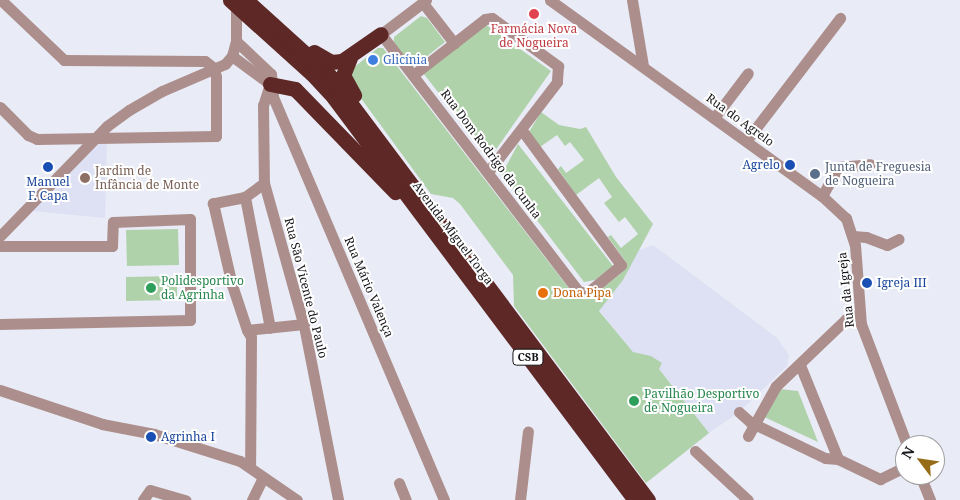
<!DOCTYPE html>
<meta charset="utf-8">
<style>
body{margin:0}
#map{position:relative;width:960px;height:500px;overflow:hidden;background:#e9ebf6;font-family:"Noto Serif",serif}
div>[style]{position:absolute}
.built>*{inset:0;background:#dee1f3}
.green>*{inset:0;background:#b0d2ab}
.minor>*{height:11px;margin:-5.5px;padding:0 5.5px;transform-origin:5.5px;border-radius:5.5px;background:#ac8f8c}
.highway>*{height:15px;margin:-7.5px;padding:0 7.5px;transform-origin:7.5px;border-radius:7.5px;background:#5d2825}
.dots>*{width:14px;height:14px;translate:-50% -50%;box-sizing:border-box;border:2px solid #fff;border-radius:50%}
span{translate:-50% -50%;white-space:nowrap;text-align:center;line-height:1.15;-webkit-text-stroke:4px #fff;paint-order:stroke}
.shield-label span{padding:1px 4px;background:#fff;border:1px solid;border-radius:4px;-webkit-text-stroke-width:0}
.shield-label{font-size:11px;color:#151519;font-weight:700}
.health-label{font-size:12px;color:#be3a42}
.shop-label{font-size:12px;color:#366cbe}
.left{translate:0 -50%;text-align:left}
.street-label{font-size:12px;color:#151519}
.transit-label{font-size:12px;color:#164399}
.right{translate:-100% -50%;text-align:right}
.service-label{font-size:12px;color:#4e5e75}
.education-label{font-size:12px;color:#785e54}
.leisure-label{font-size:12px;color:#27864d}
.food-label{font-size:12px;color:#c56008}
.north{position:absolute;left:895px;top:435px;width:50px;height:50px;box-sizing:border-box;background:#fff;border:1px solid #a1a1a3;border-radius:50%;rotate:301deg;font-size:14px;font-weight:700;line-height:20px;text-align:center;color:#151519}
.north::after{content:'';display:block;margin:auto;width:18px;height:22px;background:#966c18;clip-path:polygon(50% 0,100% 100%,50% 72%,0 100%)}
</style>
<div id="map">
<div class="built">
<div style="clip-path:polygon(107px 141px,105px 218px,32px 211px,97px 143px)"></div>
<div style="clip-path:polygon(653px 245px,777px 338px,789px 355px,787px 366px,739px 412px,709px 433px,659px 369px,641px 354px,633px 352px,599px 310px,623px 280px,637px 251px)"></div>
</div>
<div class="green">
<div style="clip-path:polygon(421px 16px,427px 18px,445px 42px,412px 68px,394px 43px,394px 37px)"></div>
<div style="clip-path:polygon(485px 24px,551px 71px,490px 158px,423px 73px)"></div>
<div style="clip-path:polygon(378px 48px,383px 48px,571px 291px,584px 299px,590px 298px,620px 274px,626px 262px,608px 237px,611px 235px,621px 248px,638px 234px,625px 217px,619px 222px,604px 203px,612px 197px,599px 178px,576px 195px,558px 169px,561px 166px,566px 173px,584px 160px,570px 142px,565px 146px,557px 135px,540px 147px,529px 132px,541px 112px,559px 125px,580px 129px,586px 127px,616px 177px,653px 224px,623px 280px,599px 311px,633px 352px,651px 356px,662px 363px,659px 369px,709px 433px,646px 483px,514px 306px,513px 275px,460px 204px,453px 198px,431px 194px,352px 86px,352px 69px)"></div>
<div style="clip-path:polygon(518px 144px,613px 266px,595px 280px,584px 282px,502px 174px)"></div>
<div style="clip-path:polygon(178px 229px,179px 265px,127px 266px,126px 230px)"></div>
<div style="clip-path:polygon(177px 276px,177px 300px,126px 301px,126px 277px)"></div>
<div style="clip-path:polygon(780px 389px,798px 391px,818px 442px,762px 416px)"></div>
</div>
<div class="minor">
<div style="left:426px;top:0;width:56px;rotate:142.9deg"></div>
<div style="left:381px;top:34px;width:324px;rotate:52.5deg"></div>
<div style="left:578px;top:291px;width:9px;rotate:13deg"></div>
<div style="left:587px;top:293px;width:44px;rotate:-39.5deg"></div>
<div style="left:621px;top:265px;width:167px;rotate:-126.3deg"></div>
<div style="left:550px;top:0;width:335px;rotate:35.8deg"></div>
<div style="left:822px;top:196px;width:33px;rotate:43deg"></div>
<div style="left:846px;top:218px;width:28px;rotate:72deg"></div>
<div style="left:855px;top:245px;width:79px;rotate:85.7deg"></div>
<div style="left:861px;top:324px;width:129px;rotate:69.2deg"></div>
<div style="left:632px;top:0;width:67px;rotate:80.5deg"></div>
<div style="left:423px;top:3px;width:51px;rotate:52.2deg"></div>
<div style="left:236px;top:41px;width:48px;rotate:43.3deg"></div>
<div style="left:271px;top:74px;width:23px;rotate:85deg"></div>
<div style="left:273px;top:97px;width:438px;rotate:67deg"></div>
<div style="left:232px;top:56px;width:47px;rotate:36.4deg"></div>
<div style="left:413px;top:75px;width:91px;rotate:-37.9deg"></div>
<div style="left:485px;top:19px;width:7px;rotate:-8deg"></div>
<div style="left:492px;top:18px;width:82px;rotate:36deg"></div>
<div style="left:558px;top:66px;width:16px;rotate:94deg"></div>
<div style="left:557px;top:82px;width:113px;rotate:127.5deg"></div>
<div style="left:270px;top:84px;width:22px;rotate:108deg"></div>
<div style="left:263px;top:105px;width:78px;rotate:89.3deg"></div>
<div style="left:264px;top:183px;width:148px;rotate:74.4deg"></div>
<div style="left:304px;top:326px;width:177px;rotate:78.9deg"></div>
<div style="left:0;top:107px;width:40px;rotate:45deg"></div>
<div style="left:28px;top:135px;width:10px;rotate:24deg"></div>
<div style="left:37px;top:139px;width:179px;rotate:-1deg"></div>
<div style="left:216px;top:136px;width:59px;rotate:-90deg"></div>
<div style="left:216px;top:77px;width:9px;rotate:-103deg"></div>
<div style="left:214px;top:68px;width:11px;rotate:-142deg"></div>
<div style="left:205px;top:61px;width:141px;rotate:-179.6deg"></div>
<div style="left:64px;top:60px;width:87px;rotate:-136.4deg"></div>
<div style="left:714px;top:118px;width:56px;rotate:-52.9deg"></div>
<div style="left:746px;top:141px;width:155px;rotate:-52.6deg"></div>
<div style="left:264px;top:183px;width:24px;rotate:144deg"></div>
<div style="left:245px;top:197px;width:33px;rotate:169deg"></div>
<div style="left:213px;top:203px;width:84px;rotate:77deg"></div>
<div style="left:232px;top:285px;width:47px;rotate:71.6deg"></div>
<div style="left:247px;top:330px;width:57px;rotate:-6deg"></div>
<div style="left:822px;top:196px;width:33px;rotate:-61deg"></div>
<div style="left:838px;top:167px;width:32px;rotate:-5deg"></div>
<div style="left:245px;top:197px;width:133px;rotate:79.2deg"></div>
<div style="left:0;top:236px;width:153px;rotate:-45.8deg"></div>
<div style="left:107px;top:126px;width:27px;rotate:-36deg"></div>
<div style="left:129px;top:110px;width:38px;rotate:-30deg"></div>
<div style="left:162px;top:91px;width:69px;rotate:-23.2deg"></div>
<div style="left:225px;top:64px;width:11px;rotate:-49deg"></div>
<div style="left:232px;top:56px;width:16px;rotate:-75deg"></div>
<div style="left:236px;top:41px;width:40px;rotate:-90deg"></div>
<div style="left:853px;top:236px;width:13px;rotate:4deg"></div>
<div style="left:866px;top:237px;width:22px;rotate:21deg"></div>
<div style="left:887px;top:245px;width:13px;rotate:-27deg"></div>
<div style="left:0;top:246px;width:112px"></div>
<div style="left:112px;top:246px;width:24px;rotate:-88deg"></div>
<div style="left:113px;top:222px;width:77px;rotate:-2.2deg"></div>
<div style="left:190px;top:219px;width:101px;rotate:90deg"></div>
<div style="left:190px;top:320px;width:190px;rotate:178.8deg"></div>
<div style="left:247px;top:330px;width:8px;rotate:60deg"></div>
<div style="left:251px;top:337px;width:130px;rotate:90.4deg"></div>
<div style="left:800px;top:365px;width:101px;rotate:68deg"></div>
<div style="left:838px;top:459px;width:47px;rotate:25.5deg"></div>
<div style="left:880px;top:479px;width:28px;rotate:-26deg"></div>
<div style="left:0;top:390px;width:108px;rotate:18.4deg"></div>
<div style="left:102px;top:424px;width:53px;rotate:10.9deg"></div>
<div style="left:154px;top:434px;width:90px;rotate:17.4deg"></div>
<div style="left:240px;top:461px;width:69px;rotate:34.4deg"></div>
<div style="left:739px;top:412px;width:15px;rotate:42deg"></div>
<div style="left:750px;top:422px;width:83px;rotate:25.6deg"></div>
<div style="left:825px;top:458px;width:13px;rotate:4deg"></div>
<div style="left:748px;top:436px;width:57px;rotate:-60.8deg"></div>
<div style="left:776px;top:386px;width:97px;rotate:-43.7deg"></div>
<div style="left:846px;top:319px;width:14px;rotate:-21deg"></div>
<div style="left:695px;top:451px;width:72px;rotate:42.8deg"></div>
<div style="left:920px;top:475px;width:27px;rotate:68deg"></div>
<div style="left:399px;top:483px;width:18px;rotate:68deg"></div>
<div style="left:143px;top:500px;width:12px;rotate:-55deg"></div>
<div style="left:150px;top:490px;width:37px;rotate:16deg"></div>
<div style="left:252px;top:500px;width:25px;rotate:-64deg"></div>
<div style="left:520px;top:500px;width:69px;rotate:-83.4deg"></div>
</div>
<div class="highway">
<div style="left:230px;top:0;width:110px;rotate:42.1deg"></div>
<div style="left:312px;top:74px;width:33px;rotate:47deg"></div>
<div style="left:334px;top:98px;width:502px;rotate:53.18deg"></div>
<div style="left:246px;top:0;width:113px;rotate:42.1deg"></div>
<div style="left:330px;top:76px;width:530px;rotate:53.13deg"></div>
<div style="left:314px;top:52px;width:20px;rotate:30deg"></div>
<div style="left:331px;top:62px;width:11px;rotate:-5deg"></div>
<div style="left:342px;top:61px;width:47px;rotate:-34.7deg"></div>
<div style="left:350px;top:58px;width:18px;rotate:112deg"></div>
<div style="left:343px;top:75px;width:23px;rotate:61deg"></div>
<div style="left:270px;top:84px;width:25px;rotate:11deg"></div>
<div style="left:295px;top:89px;width:144px;rotate:45.8deg"></div>
</div>
<div class="dots">
<div style="left:534px;top:14px;background:#e0444e"></div>
<div style="left:373px;top:60px;background:#3f7fe0"></div>
<div style="left:790px;top:165px;background:#1a4fb4"></div>
<div style="left:48px;top:167px;background:#1a4fb4"></div>
<div style="left:815px;top:174px;background:#5c6f8a"></div>
<div style="left:85px;top:178px;background:#8d6e63"></div>
<div style="left:867px;top:283px;background:#1a4fb4"></div>
<div style="left:151px;top:288px;background:#2e9e5b"></div>
<div style="left:543px;top:293px;background:#e8710a"></div>
<div style="left:634px;top:401px;background:#2e9e5b"></div>
<div style="left:151px;top:437px;background:#1a4fb4"></div>
</div>
<div class="shield-label">
<span style="left:528px;top:357px">CSB</span>
</div>
<div class="health-label">
<span style="left:534px;top:36px">Farmácia Nova<br>de Nogueira</span>
</div>
<div class="shop-label">
<span class="left" style="left:383px;top:60px">Glicínia</span>
</div>
<div class="street-label">
<span style="left:740px;top:120px;rotate:36deg">Rua do Agrelo</span>
<span style="left:491px;top:154px;rotate:53deg">Rua Dom Rodrigo da Cunha</span>
<span style="left:453px;top:233px;rotate:53deg">Avenida Miguel Torga</span>
<span style="left:369px;top:287px;rotate:67deg">Rua Mário Valença</span>
<span style="left:306px;top:288px;rotate:76deg">Rua São Vicente do Paulo</span>
<span style="left:846px;top:290px;rotate:-96deg">Rua da Igreja</span>
</div>
<div class="transit-label">
<span class="right" style="left:780px;top:165px">Agrelo</span>
<span style="left:48px;top:189px">Manuel<br>F. Capa</span>
<span class="left" style="left:877px;top:283px">Igreja III</span>
<span class="left" style="left:161px;top:437px">Agrinha I</span>
</div>
<div class="service-label">
<span class="left" style="left:825px;top:174px">Junta de Freguesia<br>de Nogueira</span>
</div>
<div class="education-label">
<span class="left" style="left:95px;top:178px">Jardim de<br>Infância de Monte</span>
</div>
<div class="leisure-label">
<span class="left" style="left:161px;top:288px">Polidesportivo<br>da Agrinha</span>
<span class="left" style="left:644px;top:401px">Pavilhão Desportivo<br>de Nogueira</span>
</div>
<div class="food-label">
<span class="left" style="left:553px;top:293px">Dona Pipa</span>
</div>
<div class="north">N</div>
</div>
